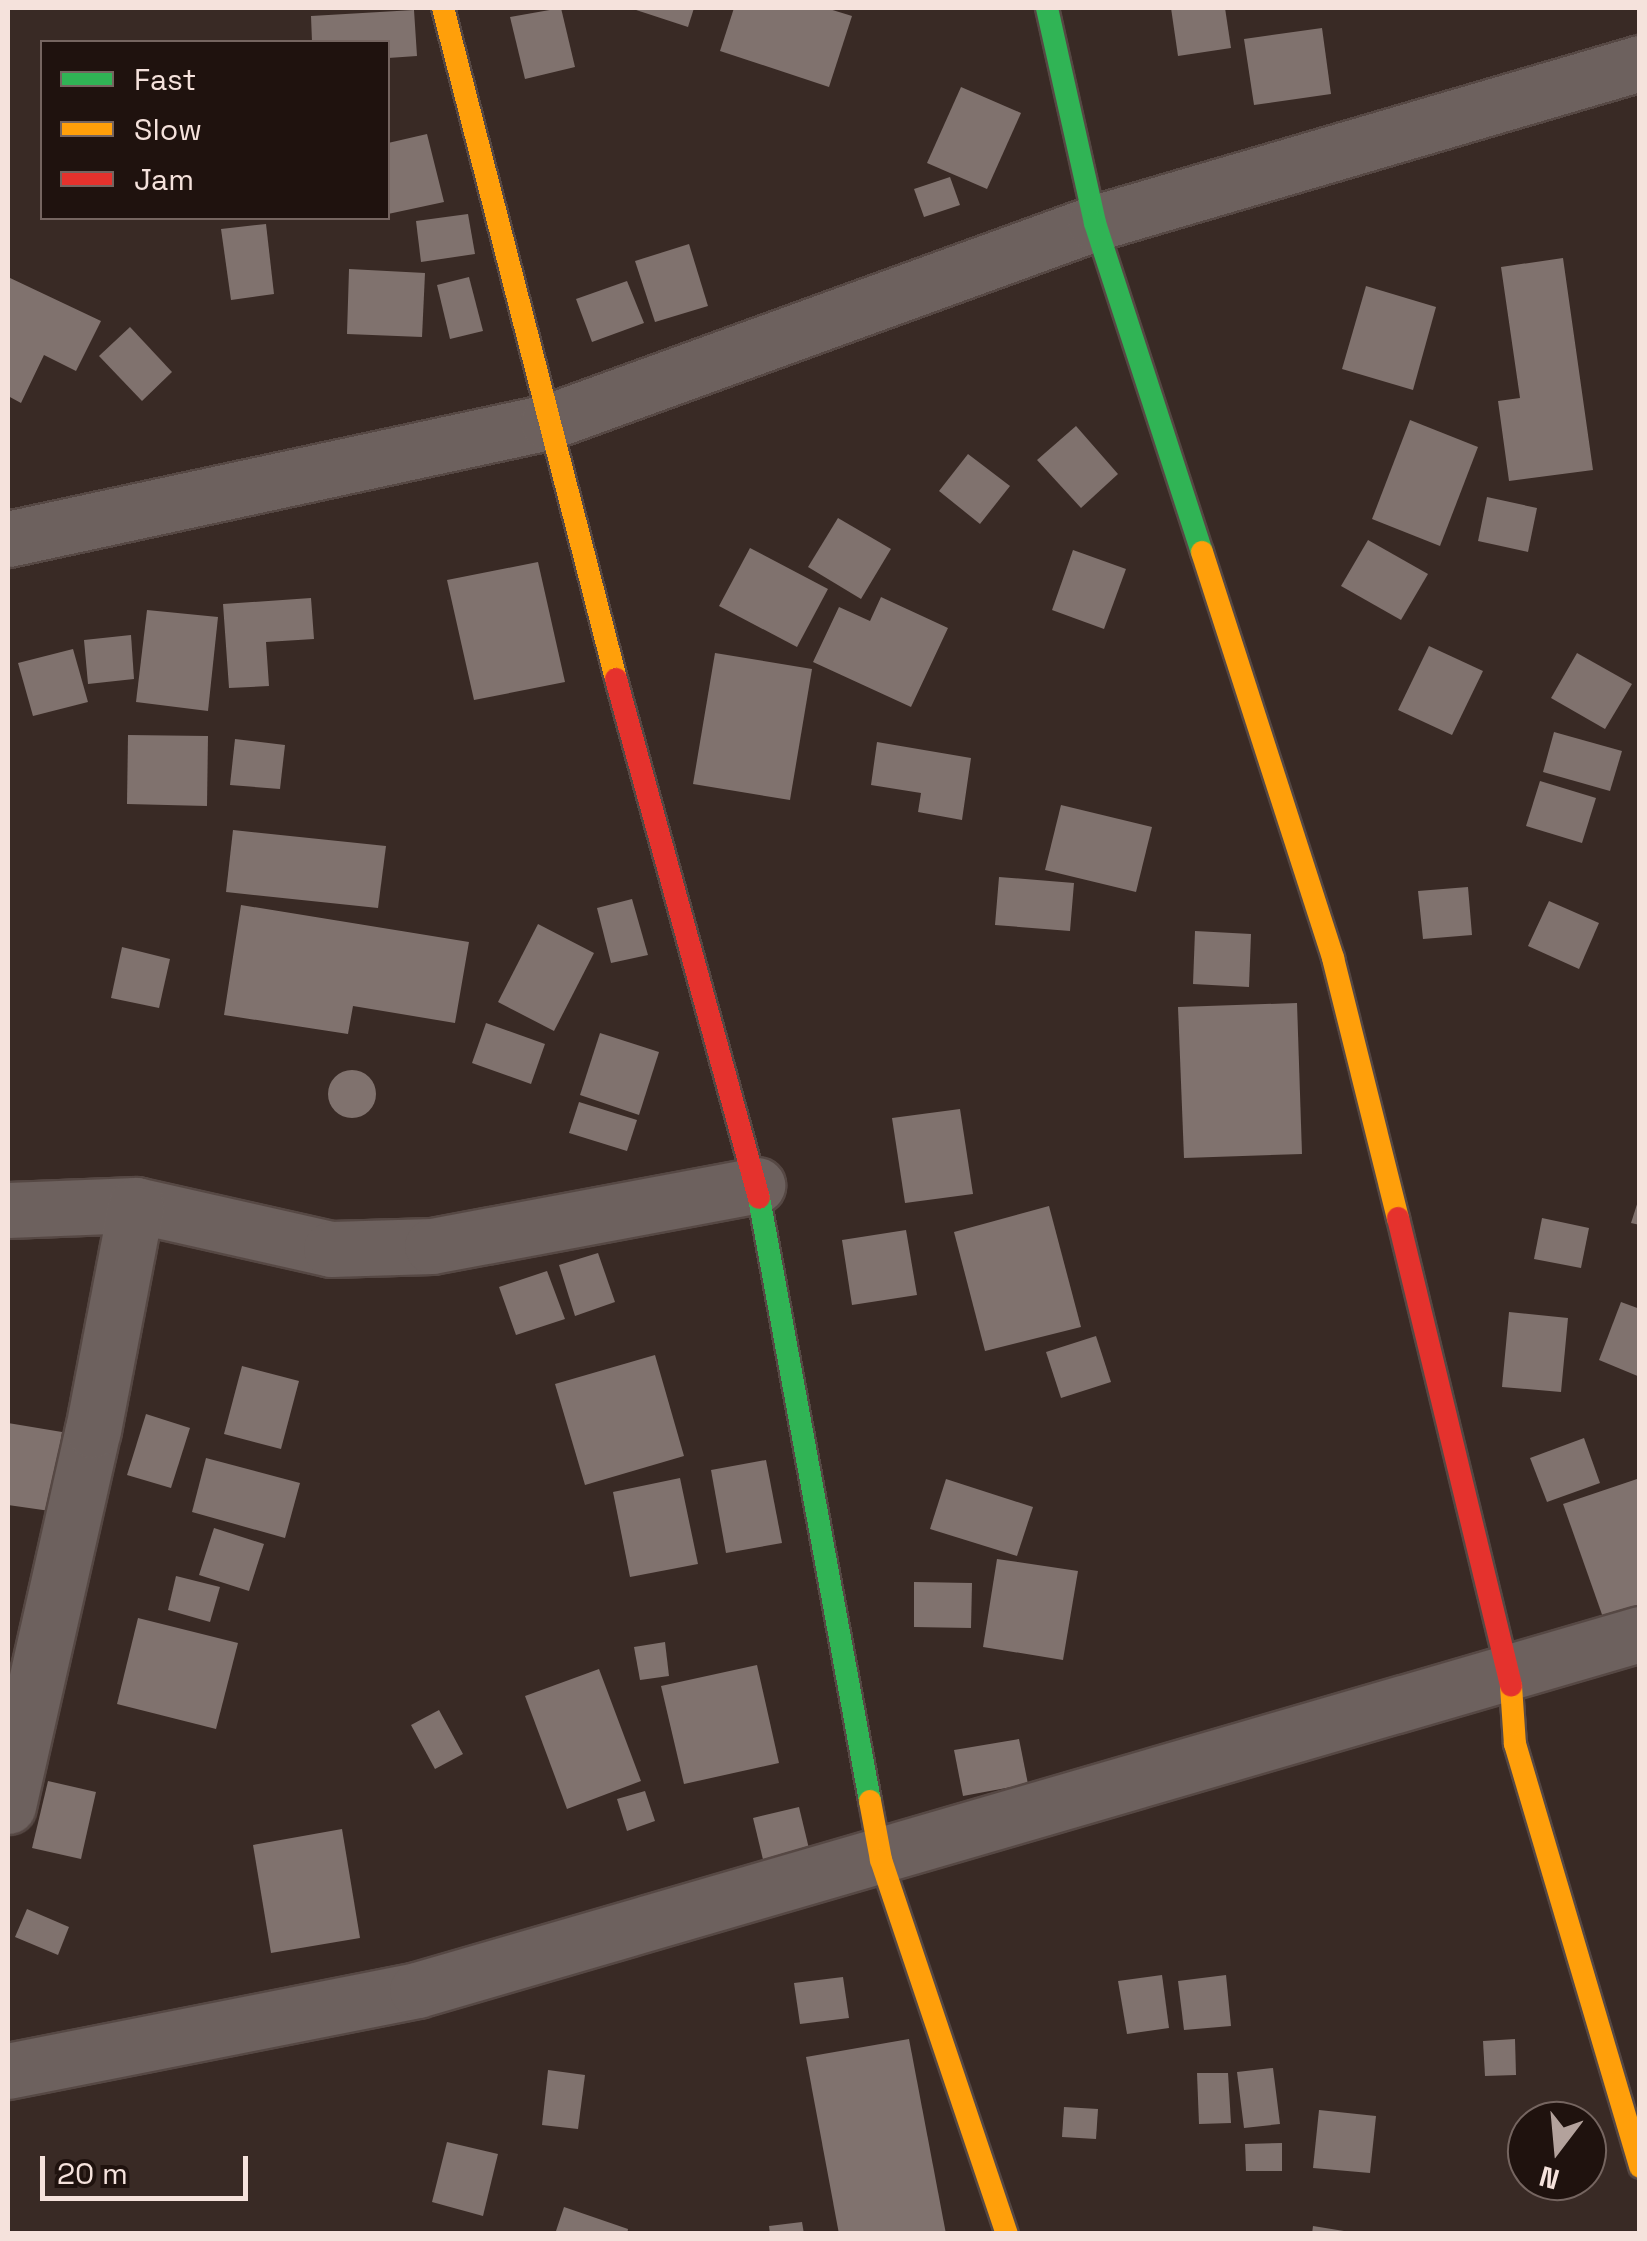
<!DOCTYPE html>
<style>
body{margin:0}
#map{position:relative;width:1647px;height:2241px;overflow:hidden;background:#392a25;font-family:"Space Grotesk",sans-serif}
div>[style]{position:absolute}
.building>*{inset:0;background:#80726e}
.round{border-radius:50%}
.roads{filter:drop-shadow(2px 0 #564844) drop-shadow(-2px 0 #564844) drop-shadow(0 2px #564844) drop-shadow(0 -2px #564844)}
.street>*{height:55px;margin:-27.5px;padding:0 27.5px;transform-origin:27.5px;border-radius:27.5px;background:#6d615e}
.fast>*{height:22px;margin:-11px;padding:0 11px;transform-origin:11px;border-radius:11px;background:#30b455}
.slow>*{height:22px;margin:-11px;padding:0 11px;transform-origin:11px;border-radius:11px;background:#ff9f0a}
.jam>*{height:22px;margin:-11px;padding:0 11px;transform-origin:11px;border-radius:11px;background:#e5322d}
span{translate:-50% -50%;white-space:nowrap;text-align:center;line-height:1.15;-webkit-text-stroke:10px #1f120e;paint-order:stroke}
.frame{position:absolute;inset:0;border:10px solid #f5e2dc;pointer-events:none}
.legend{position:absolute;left:40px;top:40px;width:350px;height:180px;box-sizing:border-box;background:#1f120e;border:2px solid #756560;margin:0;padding:12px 18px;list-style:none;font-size:30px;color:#f5e2dc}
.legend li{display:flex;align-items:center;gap:20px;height:50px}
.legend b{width:50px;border:2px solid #756560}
.north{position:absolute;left:1507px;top:2101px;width:100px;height:100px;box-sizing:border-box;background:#1f120e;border:2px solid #756560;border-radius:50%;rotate:196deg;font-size:28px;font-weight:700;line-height:40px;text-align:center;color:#f5e2dc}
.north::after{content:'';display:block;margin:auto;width:35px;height:45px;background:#b3a29c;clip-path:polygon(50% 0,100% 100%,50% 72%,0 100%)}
.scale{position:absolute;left:40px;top:2156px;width:208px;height:45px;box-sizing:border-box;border:5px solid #f5e2dc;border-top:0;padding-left:12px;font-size:30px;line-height:35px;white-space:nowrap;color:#f5e2dc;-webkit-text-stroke:8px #1f120e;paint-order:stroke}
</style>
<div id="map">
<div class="building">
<div style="clip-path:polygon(561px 8px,575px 67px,525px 79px,510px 17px)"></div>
<div style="clip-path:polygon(630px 8px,694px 8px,688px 27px)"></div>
<div style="clip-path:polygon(734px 8px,826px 8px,852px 16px,829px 87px,720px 51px)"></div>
<div style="clip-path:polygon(1171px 8px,1225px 8px,1231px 48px,1178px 56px)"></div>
<div style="clip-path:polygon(414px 10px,417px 56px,388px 58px,388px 42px,312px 42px,311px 16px)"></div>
<div style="clip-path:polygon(1322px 28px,1331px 94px,1254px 105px,1244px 39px)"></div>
<div style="clip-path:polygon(961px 87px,1021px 113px,987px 189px,927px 163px)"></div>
<div style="clip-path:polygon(427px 134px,444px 202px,388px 214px,388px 143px)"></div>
<div style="clip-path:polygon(950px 177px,960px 205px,924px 217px,914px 189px)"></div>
<div style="clip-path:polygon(468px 214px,475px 254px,421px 262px,416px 221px)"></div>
<div style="clip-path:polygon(266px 224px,274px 294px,231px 300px,221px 229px)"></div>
<div style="clip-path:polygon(689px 244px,708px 306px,655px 322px,635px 261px)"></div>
<div style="clip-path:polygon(1563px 258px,1593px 470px,1509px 481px,1498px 401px,1520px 398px,1501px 267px)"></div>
<div style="clip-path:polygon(349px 269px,425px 273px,422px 337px,347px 334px)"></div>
<div style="clip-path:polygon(8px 277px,101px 321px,76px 371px,44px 355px,21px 403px,8px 396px)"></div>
<div style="clip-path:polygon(469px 277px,483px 331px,450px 339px,437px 285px)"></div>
<div style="clip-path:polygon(627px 281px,644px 323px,592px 342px,576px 299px)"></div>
<div style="clip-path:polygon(1366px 286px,1436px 307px,1413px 390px,1342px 369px)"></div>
<div style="clip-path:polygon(130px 327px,172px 372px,142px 401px,99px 356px)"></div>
<div style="clip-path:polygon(1410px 420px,1478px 447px,1440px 546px,1372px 519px)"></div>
<div style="clip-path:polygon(1076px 426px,1118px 474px,1081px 508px,1037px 460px)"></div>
<div style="clip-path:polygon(968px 454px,1010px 486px,980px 524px,939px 491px)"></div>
<div style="clip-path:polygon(1487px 497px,1537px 508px,1528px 552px,1478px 541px)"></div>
<div style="clip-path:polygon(838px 518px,891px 549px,861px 599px,808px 567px)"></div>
<div style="clip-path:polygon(1368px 540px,1428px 574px,1401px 620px,1341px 586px)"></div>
<div style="clip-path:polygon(750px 548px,828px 589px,797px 647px,719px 606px)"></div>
<div style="clip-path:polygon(1073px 550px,1126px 569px,1104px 629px,1052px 610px)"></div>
<div style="clip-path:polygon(538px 562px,565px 682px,474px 700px,447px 580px)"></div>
<div style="clip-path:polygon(881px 597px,948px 628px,911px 707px,813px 662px,839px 607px,870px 621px)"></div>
<div style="clip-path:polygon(311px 598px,314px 639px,266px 642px,269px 686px,229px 688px,223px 604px)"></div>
<div style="clip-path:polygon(147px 610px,218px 617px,208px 711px,136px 702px)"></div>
<div style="clip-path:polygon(131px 635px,134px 679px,88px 684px,84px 640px)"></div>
<div style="clip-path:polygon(1429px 646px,1483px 671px,1452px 735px,1398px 710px)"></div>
<div style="clip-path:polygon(73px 649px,88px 702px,33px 716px,18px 663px)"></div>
<div style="clip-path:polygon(715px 653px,812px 669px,790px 800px,693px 784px)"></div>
<div style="clip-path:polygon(1577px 653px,1632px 684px,1605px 729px,1551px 698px)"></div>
<div style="clip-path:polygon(1554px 732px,1622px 751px,1610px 791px,1543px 772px)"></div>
<div style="clip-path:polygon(128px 735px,208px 736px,207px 806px,127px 804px)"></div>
<div style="clip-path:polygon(235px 739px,285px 745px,280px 789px,230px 785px)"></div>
<div style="clip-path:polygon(877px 742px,971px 758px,962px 820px,918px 812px,921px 793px,871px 785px)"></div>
<div style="clip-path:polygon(1540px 781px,1596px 798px,1582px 843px,1526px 826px)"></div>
<div style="clip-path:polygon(1061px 805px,1152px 827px,1136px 892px,1045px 870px)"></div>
<div style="clip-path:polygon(233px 830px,386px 846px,378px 908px,226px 892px)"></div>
<div style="clip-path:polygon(999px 877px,1074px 883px,1070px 931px,995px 925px)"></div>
<div style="clip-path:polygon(1468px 887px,1472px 935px,1423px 939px,1418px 891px)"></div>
<div style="clip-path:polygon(632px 899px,648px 955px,611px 963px,597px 908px)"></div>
<div style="clip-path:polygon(1549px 901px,1599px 923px,1579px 969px,1528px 946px)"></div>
<div style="clip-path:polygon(241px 905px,469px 942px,455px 1023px,353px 1006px,348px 1034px,224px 1015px)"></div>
<div style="clip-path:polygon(538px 924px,594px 953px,554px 1031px,498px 1002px)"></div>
<div style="clip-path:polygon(1195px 931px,1251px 934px,1249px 987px,1193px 984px)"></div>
<div style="clip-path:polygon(122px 947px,170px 959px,159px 1008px,111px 998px)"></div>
<div style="clip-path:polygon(1297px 1003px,1302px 1154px,1184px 1158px,1178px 1007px)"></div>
<div style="clip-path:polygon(486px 1023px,545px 1044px,531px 1084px,472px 1063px)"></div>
<div style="clip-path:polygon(600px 1033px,659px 1052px,639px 1115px,580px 1095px)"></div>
<div class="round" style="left:328px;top:1070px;width:48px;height:48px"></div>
<div style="clip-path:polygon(579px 1102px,637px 1120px,627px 1151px,569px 1133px)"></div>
<div style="clip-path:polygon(960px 1109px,973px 1194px,905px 1203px,892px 1118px)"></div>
<div style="clip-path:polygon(1640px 1195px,1640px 1225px,1631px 1223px)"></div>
<div style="clip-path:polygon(1049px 1206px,1081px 1327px,985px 1351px,954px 1232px)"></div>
<div style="clip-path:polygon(1542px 1218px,1589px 1228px,1581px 1268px,1534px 1259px)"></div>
<div style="clip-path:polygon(906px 1230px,917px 1295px,852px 1305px,842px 1240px)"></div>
<div style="clip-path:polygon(598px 1253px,615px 1302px,575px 1316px,559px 1265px)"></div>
<div style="clip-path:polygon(547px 1271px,565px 1319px,516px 1335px,499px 1287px)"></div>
<div style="clip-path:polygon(1621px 1302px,1640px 1309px,1640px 1377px,1599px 1360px)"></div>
<div style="clip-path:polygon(1509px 1312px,1568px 1318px,1561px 1392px,1502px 1387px)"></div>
<div style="clip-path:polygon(1096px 1336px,1111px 1382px,1061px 1398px,1046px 1352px)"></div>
<div style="clip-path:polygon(655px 1355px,684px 1456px,585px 1485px,555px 1384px)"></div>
<div style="clip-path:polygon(242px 1366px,299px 1381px,281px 1449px,224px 1434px)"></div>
<div style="clip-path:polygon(146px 1414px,190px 1428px,171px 1488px,127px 1475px)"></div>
<div style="clip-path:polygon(8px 1423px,62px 1432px,50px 1511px,8px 1505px)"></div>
<div style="clip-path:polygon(1584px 1438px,1600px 1483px,1547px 1502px,1530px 1458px)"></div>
<div style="clip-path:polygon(206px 1458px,300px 1483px,285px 1538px,192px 1512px)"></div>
<div style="clip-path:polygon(766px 1460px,782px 1543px,726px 1553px,711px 1470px)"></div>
<div style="clip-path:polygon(680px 1478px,698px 1564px,630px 1577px,613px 1492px)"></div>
<div style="clip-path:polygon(1640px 1478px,1640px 1611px,1605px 1623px,1563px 1504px)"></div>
<div style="clip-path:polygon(946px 1479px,1033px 1507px,1017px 1556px,930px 1529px)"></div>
<div style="clip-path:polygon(214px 1528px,264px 1544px,249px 1591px,199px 1575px)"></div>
<div style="clip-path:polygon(997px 1559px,1078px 1571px,1063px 1660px,983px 1647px)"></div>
<div style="clip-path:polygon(176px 1576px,220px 1587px,210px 1622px,168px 1610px)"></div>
<div style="clip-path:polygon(914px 1582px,972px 1583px,971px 1628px,914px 1627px)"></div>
<div style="clip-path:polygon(138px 1618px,238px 1643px,216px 1729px,117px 1704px)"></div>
<div style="clip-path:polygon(665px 1642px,669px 1676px,640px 1680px,634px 1647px)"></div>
<div style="clip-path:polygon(757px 1665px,779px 1763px,684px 1784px,661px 1686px)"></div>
<div style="clip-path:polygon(599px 1669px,641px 1781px,567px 1809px,525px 1696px)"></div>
<div style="clip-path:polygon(439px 1710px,463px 1754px,435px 1769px,411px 1725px)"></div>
<div style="clip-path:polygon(1019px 1739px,1028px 1784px,963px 1796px,954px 1750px)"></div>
<div style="clip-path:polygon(48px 1781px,96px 1792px,81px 1859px,32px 1848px)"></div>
<div style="clip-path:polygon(645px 1791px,655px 1821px,627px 1831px,617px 1799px)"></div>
<div style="clip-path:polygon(799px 1807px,811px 1857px,765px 1868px,753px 1818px)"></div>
<div style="clip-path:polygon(342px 1829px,360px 1938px,271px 1953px,253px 1845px)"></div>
<div style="clip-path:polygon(27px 1909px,69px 1927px,58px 1955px,15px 1937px)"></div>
<div style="clip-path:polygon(1162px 1975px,1169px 2028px,1127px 2034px,1118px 1981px)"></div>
<div style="clip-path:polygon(1226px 1975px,1231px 2026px,1184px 2030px,1178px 1981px)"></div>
<div style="clip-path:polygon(843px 1977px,849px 2018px,800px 2024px,794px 1983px)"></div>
<div style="clip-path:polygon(909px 2039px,946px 2234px,839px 2234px,806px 2057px)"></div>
<div style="clip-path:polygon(1515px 2039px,1516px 2075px,1485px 2076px,1483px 2041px)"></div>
<div style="clip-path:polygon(1273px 2068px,1280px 2124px,1244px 2128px,1237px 2072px)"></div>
<div style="clip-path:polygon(548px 2070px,585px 2075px,578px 2129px,542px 2125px)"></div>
<div style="clip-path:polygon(1197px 2073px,1228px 2073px,1231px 2123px,1199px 2124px)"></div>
<div style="clip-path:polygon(1064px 2107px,1098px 2109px,1096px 2139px,1062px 2137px)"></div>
<div style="clip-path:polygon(1319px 2110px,1376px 2116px,1370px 2173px,1313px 2168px)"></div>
<div style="clip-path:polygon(447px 2142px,498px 2154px,483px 2216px,432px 2202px)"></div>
<div style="clip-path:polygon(1282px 2143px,1282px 2171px,1246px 2171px,1245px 2144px)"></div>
<div style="clip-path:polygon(564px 2207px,628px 2229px,627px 2234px,555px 2234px)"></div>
<div style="clip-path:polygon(802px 2222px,804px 2234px,770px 2234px,769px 2226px)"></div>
<div style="clip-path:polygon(1313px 2226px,1344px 2231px,1344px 2234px,1312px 2234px)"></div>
</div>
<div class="roads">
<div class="street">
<div style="left:8px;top:539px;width:553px;rotate:-12.23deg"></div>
<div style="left:548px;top:422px;width:582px;rotate:-19.99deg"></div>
<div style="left:1095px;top:223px;width:568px;rotate:-16.36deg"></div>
<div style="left:8px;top:1210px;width:128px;rotate:-2.2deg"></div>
<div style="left:136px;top:1205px;width:200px;rotate:12.7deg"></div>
<div style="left:331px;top:1249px;width:101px;rotate:-1.7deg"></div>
<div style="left:432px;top:1246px;width:331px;rotate:-10.6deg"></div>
<div style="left:8px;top:1806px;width:385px;rotate:-77.3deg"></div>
<div style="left:93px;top:1430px;width:229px;rotate:-79.2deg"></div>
<div style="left:8px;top:2071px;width:417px;rotate:-11.2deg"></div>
<div style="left:417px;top:1990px;width:1274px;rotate:-16.23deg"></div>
</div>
<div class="fast">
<div style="left:1047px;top:8px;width:220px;rotate:77.4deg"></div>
<div style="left:1095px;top:223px;width:346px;rotate:72deg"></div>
<div style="left:759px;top:1198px;width:613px;rotate:79.57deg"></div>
</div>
<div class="slow">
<div style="left:443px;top:8px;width:693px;rotate:75.54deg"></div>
<div style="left:1202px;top:552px;width:427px;rotate:72.1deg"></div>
<div style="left:1333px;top:958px;width:268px;rotate:76deg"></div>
<div style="left:1511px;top:1686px;width:58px;rotate:86.1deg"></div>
<div style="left:1515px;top:1744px;width:441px;rotate:73.5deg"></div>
<div style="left:870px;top:1801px;width:60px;rotate:79.4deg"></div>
<div style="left:881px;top:1860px;width:395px;rotate:71.4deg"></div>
</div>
<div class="jam">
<div style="left:616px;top:679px;width:538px;rotate:74.6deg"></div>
<div style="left:1398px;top:1218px;width:481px;rotate:76.4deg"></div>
</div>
</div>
<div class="frame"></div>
<ul class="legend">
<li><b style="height:12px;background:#30b455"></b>Fast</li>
<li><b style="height:12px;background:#ff9f0a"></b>Slow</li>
<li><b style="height:12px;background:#e5322d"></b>Jam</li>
</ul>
<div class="north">N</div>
<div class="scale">20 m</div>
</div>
